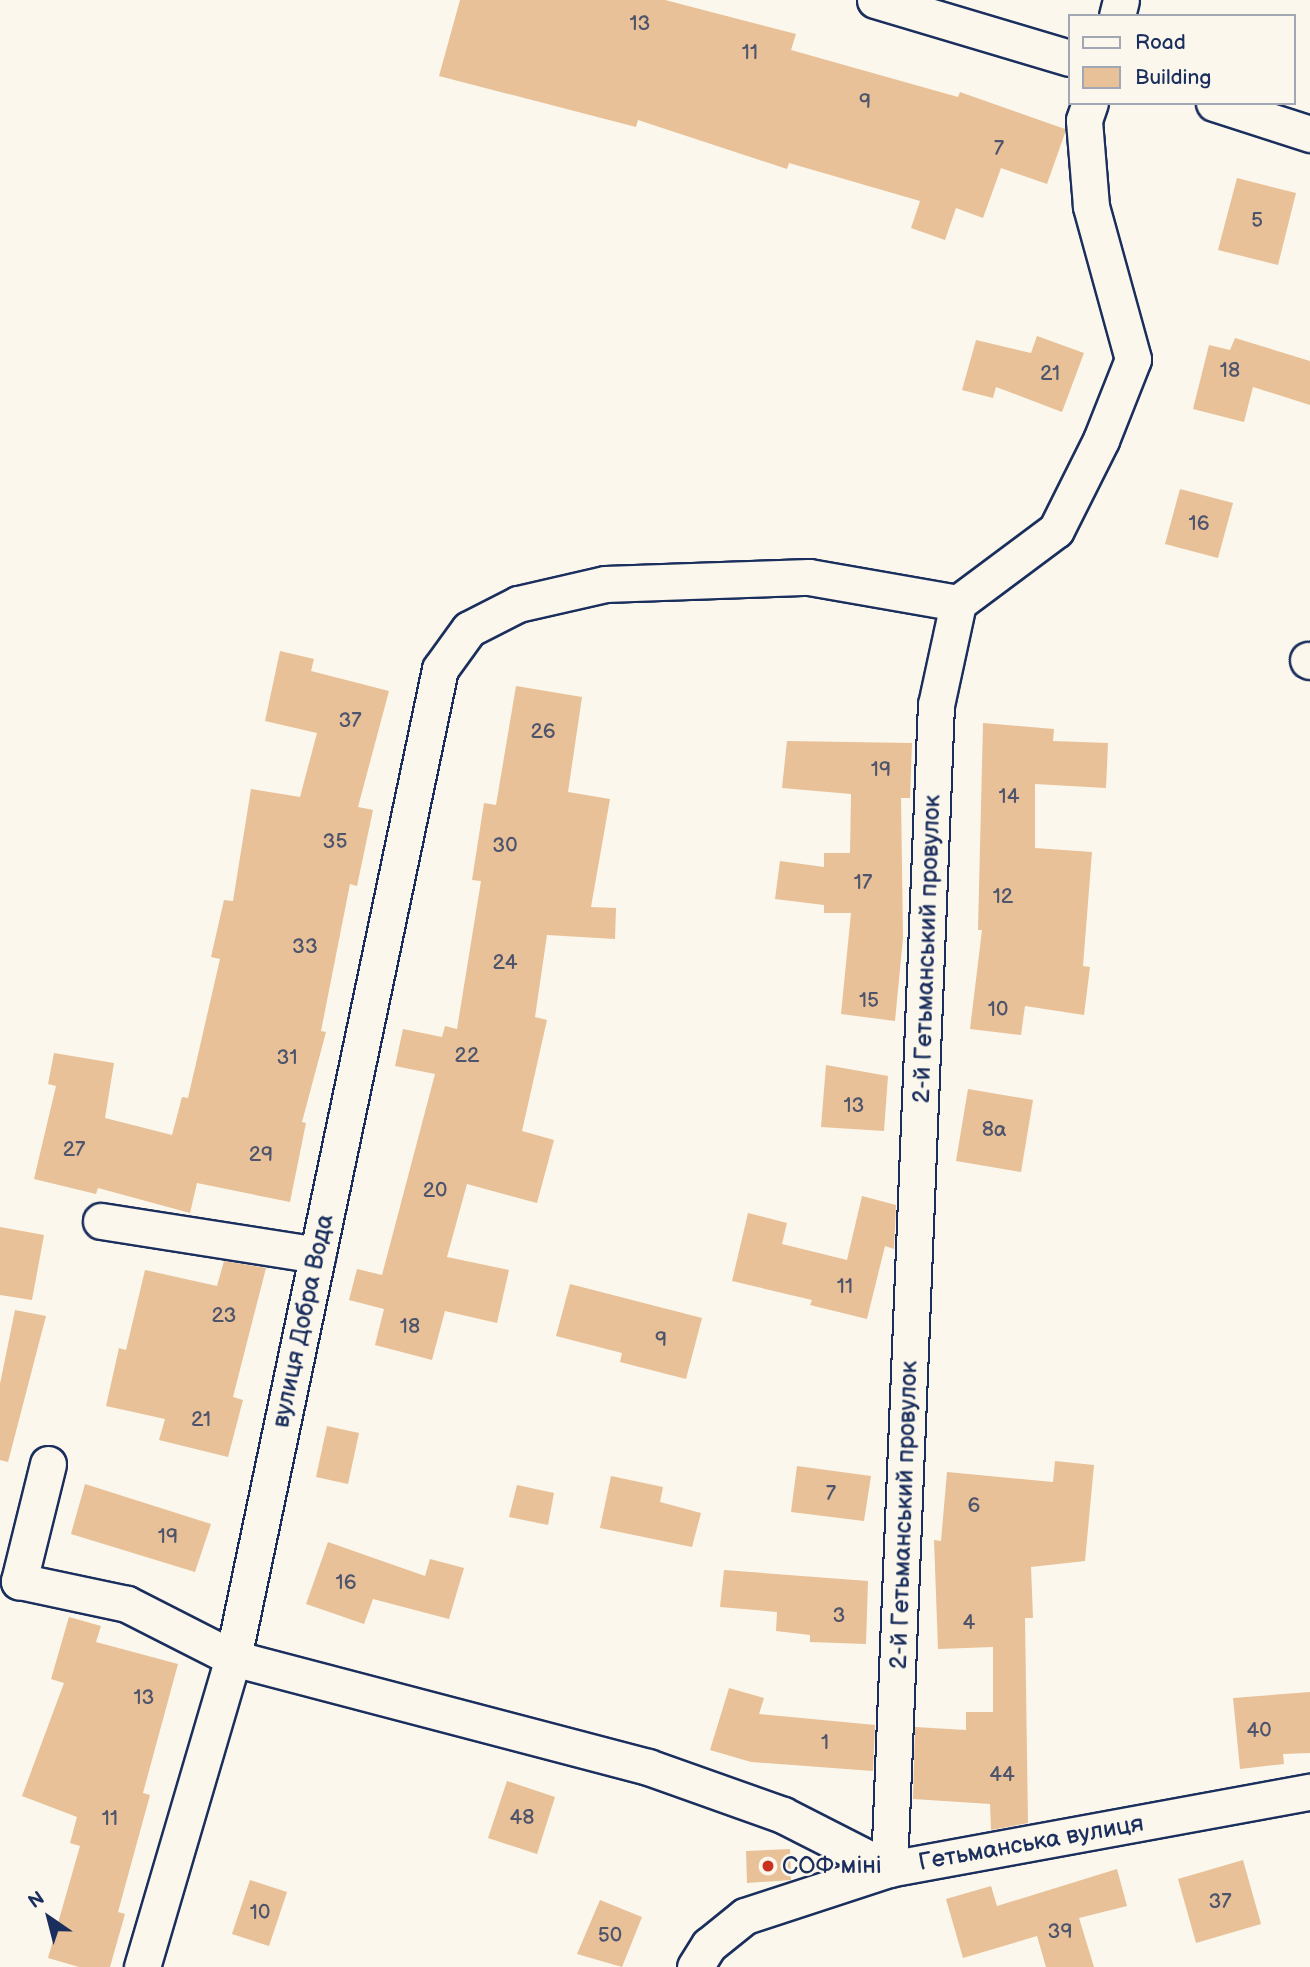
<!DOCTYPE html>
<meta charset="utf-8">
<style>
body{margin:0}
#map{position:relative;width:1310px;height:1967px;overflow:hidden;background:#fbf7ec;font-family:"Balsamiq Sans",sans-serif}
div>[style]{position:absolute}
.building>*{inset:0;background:#e8c198}
.roads{filter:drop-shadow(2px 0 #1b2f5e) drop-shadow(-2px 0 #1b2f5e) drop-shadow(0 2px #1b2f5e) drop-shadow(0 -2px #1b2f5e)}
.minor>*{height:35px;margin:-17.5px;padding:0 17.5px;transform-origin:17.5px;border-radius:17.5px;background:#fbf7ec}
.dots>*{width:19px;height:19px;translate:-50% -50%;box-sizing:border-box;border:4px solid #fbf7ec;border-radius:50%}
span{translate:-50% -50%;white-space:nowrap;text-align:center;line-height:1.15;-webkit-text-stroke:5px #fbf7ec;paint-order:stroke}
.number-label{font-size:21px;color:#4e546c}
.number-label span{-webkit-text-stroke-width:0}
.street-label{font-size:24px;color:#1b2f5e}
.poi-label{font-size:24px;color:#1b2f5e}
.left{translate:0 -50%;text-align:left}
.legend{position:absolute;left:1068px;top:14px;width:228px;height:91px;box-sizing:border-box;background:#fbf7ec;border:2px solid #a1a7b3;margin:0;padding:9px 12px;list-style:none;font-size:21px;color:#1b2f5e}
.legend li{display:flex;align-items:center;gap:14px;height:35px}
.legend b{width:35px;border:2px solid #a1a7b3}
.north{position:absolute;left:14px;top:1883px;width:70px;height:70px;-webkit-text-stroke:5px #fbf7ec;paint-order:stroke;rotate:325deg;font-size:19px;font-weight:700;line-height:28px;text-align:center;color:#1b2f5e}
.north::after{content:'';display:block;margin:auto;width:24px;height:32px;background:#1b2f5e;clip-path:polygon(50% 0,100% 100%,50% 72%,0 100%)}
</style>
<div id="map">
<div class="building">
<div style="clip-path:polygon(460px 0,665px 0,796px 34px,791px 50px,958px 97px,960px 92px,1065px 129px,1065px 133px,1047px 184px,1001px 168px,983px 218px,956px 208px,945px 240px,911px 228px,920px 201px,789px 163px,787px 169px,638px 120px,636px 127px,439px 76px)"></div>
<div style="clip-path:polygon(1237px 178px,1296px 193px,1278px 265px,1218px 250px)"></div>
<div style="clip-path:polygon(1037px 336px,1084px 353px,1062px 412px,996px 387px,993px 398px,962px 390px,976px 340px,1031px 353px)"></div>
<div style="clip-path:polygon(1235px 338px,1310px 361px,1310px 405px,1253px 387px,1244px 422px,1193px 409px,1209px 345px,1230px 350px)"></div>
<div style="clip-path:polygon(1180px 489px,1233px 503px,1218px 558px,1165px 544px)"></div>
<div style="clip-path:polygon(280px 651px,314px 659px,311px 671px,389px 691px,358px 807px,373px 810px,357px 886px,350px 884px,321px 1031px,326px 1032px,302px 1122px,306px 1123px,290px 1202px,197px 1183px,190px 1213px,98px 1188px,96px 1194px,34px 1179px,56px 1086px,48px 1084px,54px 1053px,114px 1063px,105px 1118px,172px 1135px,182px 1097px,188px 1098px,220px 959px,211px 957px,224px 900px,233px 901px,251px 789px,300px 797px,317px 733px,265px 721px)"></div>
<div style="clip-path:polygon(516px 686px,582px 697px,568px 792px,610px 799px,591px 907px,616px 908px,615px 939px,547px 935px,535px 1017px,547px 1020px,522px 1131px,554px 1140px,537px 1203px,467px 1184px,447px 1257px,509px 1270px,497px 1323px,445px 1311px,432px 1360px,375px 1345px,384px 1309px,349px 1300px,357px 1269px,382px 1275px,435px 1074px,395px 1066px,403px 1029px,442px 1037px,445px 1026px,457px 1029px,481px 881px,472px 880px,484px 803px,496px 805px)"></div>
<div style="clip-path:polygon(983px 723px,1054px 729px,1053px 741px,1108px 743px,1106px 788px,1035px 784px,1035px 848px,1092px 852px,1083px 966px,1090px 967px,1084px 1015px,1025px 1006px,1021px 1035px,970px 1029px,982px 930px,978px 930px)"></div>
<div style="clip-path:polygon(787px 741px,912px 743px,910px 798px,901px 798px,903px 938px,895px 1021px,841px 1014px,851px 913px,824px 913px,824px 905px,775px 899px,780px 861px,824px 867px,824px 853px,850px 853px,851px 794px,782px 788px)"></div>
<div style="clip-path:polygon(826px 1065px,888px 1076px,884px 1131px,821px 1127px)"></div>
<div style="clip-path:polygon(968px 1089px,1033px 1100px,1021px 1172px,956px 1161px)"></div>
<div style="clip-path:polygon(862px 1196px,896px 1205px,894px 1249px,885px 1246px,867px 1319px,810px 1305px,812px 1300px,732px 1281px,748px 1213px,787px 1223px,782px 1244px,847px 1260px)"></div>
<div style="clip-path:polygon(0 1227px,44px 1235px,32px 1300px,0 1295px)"></div>
<div style="clip-path:polygon(224px 1261px,266px 1268px,233px 1397px,243px 1400px,228px 1457px,159px 1440px,165px 1419px,106px 1406px,119px 1348px,126px 1350px,145px 1270px,217px 1286px)"></div>
<div style="clip-path:polygon(570px 1284px,702px 1318px,686px 1379px,620px 1362px,622px 1353px,556px 1336px)"></div>
<div style="clip-path:polygon(15px 1310px,46px 1316px,8px 1462px,0 1460px,0 1384px)"></div>
<div style="clip-path:polygon(327px 1426px,359px 1433px,348px 1484px,316px 1477px)"></div>
<div style="clip-path:polygon(1055px 1461px,1094px 1465px,1085px 1561px,1031px 1567px,1033px 1618px,1025px 1618px,1028px 1823px,991px 1830px,990px 1804px,913px 1799px,915px 1727px,966px 1730px,966px 1712px,993px 1712px,993px 1647px,938px 1649px,934px 1540px,941px 1541px,947px 1472px,1053px 1482px)"></div>
<div style="clip-path:polygon(797px 1466px,871px 1476px,864px 1521px,791px 1512px)"></div>
<div style="clip-path:polygon(611px 1476px,663px 1487px,660px 1502px,701px 1513px,692px 1547px,600px 1528px)"></div>
<div style="clip-path:polygon(85px 1484px,211px 1524px,195px 1572px,71px 1534px)"></div>
<div style="clip-path:polygon(517px 1485px,554px 1493px,548px 1525px,509px 1517px)"></div>
<div style="clip-path:polygon(328px 1542px,425px 1576px,430px 1559px,464px 1568px,449px 1619px,373px 1599px,364px 1624px,306px 1604px)"></div>
<div style="clip-path:polygon(724px 1570px,868px 1581px,866px 1644px,810px 1642px,810px 1635px,776px 1631px,777px 1612px,720px 1607px)"></div>
<div style="clip-path:polygon(69px 1617px,101px 1626px,96px 1642px,178px 1664px,143px 1793px,150px 1795px,118px 1912px,125px 1914px,110px 1967px,79px 1967px,48px 1958px,80px 1846px,70px 1843px,77px 1817px,22px 1796px,64px 1683px,51px 1679px)"></div>
<div style="clip-path:polygon(729px 1688px,764px 1698px,759px 1714px,875px 1725px,873px 1771px,751px 1762px,710px 1750px)"></div>
<div style="clip-path:polygon(1310px 1692px,1310px 1753px,1283px 1754px,1284px 1764px,1240px 1769px,1233px 1698px)"></div>
<div style="clip-path:polygon(507px 1781px,555px 1797px,537px 1854px,488px 1838px)"></div>
<div style="clip-path:polygon(790px 1849px,791px 1880px,747px 1883px,746px 1851px)"></div>
<div style="clip-path:polygon(1243px 1860px,1261px 1924px,1196px 1943px,1178px 1879px)"></div>
<div style="clip-path:polygon(1117px 1869px,1127px 1906px,1079px 1918px,1094px 1967px,1046px 1967px,1037px 1936px,963px 1958px,946px 1899px,991px 1886px,997px 1906px)"></div>
<div style="clip-path:polygon(250px 1880px,287px 1892px,269px 1946px,232px 1934px)"></div>
<div style="clip-path:polygon(600px 1900px,642px 1917px,622px 1967px,577px 1954px)"></div>
</div>
<div class="roads">
<div class="minor">
<div style="left:875px;top:0;width:203px;rotate:16.6deg"></div>
<div style="left:1117px;top:16px;width:16px;rotate:-76deg"></div>
<div style="left:1214px;top:103px;width:101px;rotate:17.9deg"></div>
<div style="left:1308px;top:660px;width:2px;rotate:27deg"></div>
<div style="left:101px;top:1221px;width:219px;rotate:8.9deg"></div>
<div style="left:48px;top:1464px;width:121px;rotate:103.9deg"></div>
<div style="left:19px;top:1581px;width:110px;rotate:12deg"></div>
<div style="left:127px;top:1604px;width:119px;rotate:27deg"></div>
<div style="left:233px;top:1658px;width:429px;rotate:14.7deg"></div>
<div style="left:648px;top:1767px;width:143px;rotate:19.6deg"></div>
<div style="left:783px;top:1815px;width:119px;rotate:27deg"></div>
<div style="left:889px;top:1869px;width:1165px;rotate:-87.69deg"></div>
<div style="left:936px;top:705px;width:104px;rotate:-77.8deg"></div>
<div style="left:958px;top:603px;width:122px;rotate:-36.7deg"></div>
<div style="left:1056px;top:530px;width:101px;rotate:-63.4deg"></div>
<div style="left:1101px;top:440px;width:87px;rotate:-68.4deg"></div>
<div style="left:1133px;top:359px;width:159px;rotate:-105.4deg"></div>
<div style="left:1091px;top:206px;width:86px;rotate:-94.7deg"></div>
<div style="left:1084px;top:120px;width:18px;rotate:-71deg"></div>
<div style="left:142px;top:1967px;width:322px;rotate:-73.6deg"></div>
<div style="left:233px;top:1658px;width:1010px;rotate:-78.18deg"></div>
<div style="left:440px;top:669px;width:49px;rotate:-54.1deg"></div>
<div style="left:469px;top:629px;width:55px;rotate:-27deg"></div>
<div style="left:518px;top:604px;width:89px;rotate:-12.9deg"></div>
<div style="left:605px;top:584px;width:204px;rotate:-2deg"></div>
<div style="left:809px;top:577px;width:151px;rotate:9.9deg"></div>
<div style="left:695px;top:1967px;width:26px;rotate:-58deg"></div>
<div style="left:709px;top:1945px;width:46px;rotate:-38.9deg"></div>
<div style="left:745px;top:1916px;width:151px;rotate:-18.1deg"></div>
<div style="left:889px;top:1869px;width:428px;rotate:-10.4deg"></div>
</div>
</div>
<div class="dots">
<div style="left:768px;top:1866px;background:#c8321e"></div>
</div>
<div class="number-label">
<span style="left:640px;top:24px">13</span>
<span style="left:750px;top:53px">11</span>
<span style="left:865px;top:102px">9</span>
<span style="left:999px;top:149px">7</span>
<span style="left:1257px;top:221px">5</span>
<span style="left:1230px;top:371px">18</span>
<span style="left:1050px;top:374px">21</span>
<span style="left:1199px;top:524px">16</span>
<span style="left:350px;top:721px">37</span>
<span style="left:543px;top:732px">26</span>
<span style="left:881px;top:770px">19</span>
<span style="left:1009px;top:797px">14</span>
<span style="left:335px;top:842px">35</span>
<span style="left:505px;top:846px">30</span>
<span style="left:863px;top:883px">17</span>
<span style="left:1003px;top:897px">12</span>
<span style="left:305px;top:947px">33</span>
<span style="left:505px;top:963px">24</span>
<span style="left:869px;top:1001px">15</span>
<span style="left:998px;top:1010px">10</span>
<span style="left:467px;top:1056px">22</span>
<span style="left:287px;top:1058px">31</span>
<span style="left:854px;top:1106px">13</span>
<span style="left:994px;top:1130px">8а</span>
<span style="left:74px;top:1150px">27</span>
<span style="left:261px;top:1155px">29</span>
<span style="left:435px;top:1191px">20</span>
<span style="left:845px;top:1287px">11</span>
<span style="left:224px;top:1316px">23</span>
<span style="left:410px;top:1327px">18</span>
<span style="left:661px;top:1340px">9</span>
<span style="left:201px;top:1420px">21</span>
<span style="left:831px;top:1494px">7</span>
<span style="left:974px;top:1506px">6</span>
<span style="left:168px;top:1537px">19</span>
<span style="left:346px;top:1583px">16</span>
<span style="left:839px;top:1616px">3</span>
<span style="left:969px;top:1623px">4</span>
<span style="left:144px;top:1698px">13</span>
<span style="left:1259px;top:1731px">40</span>
<span style="left:825px;top:1743px">1</span>
<span style="left:1002px;top:1775px">44</span>
<span style="left:522px;top:1818px">48</span>
<span style="left:110px;top:1819px">11</span>
<span style="left:1220px;top:1902px">37</span>
<span style="left:260px;top:1913px">10</span>
<span style="left:1060px;top:1932px">39</span>
<span style="left:610px;top:1936px">50</span>
</div>
<div class="street-label">
<span style="left:927px;top:949px;rotate:-88deg">2-й Гетьманський провулок</span>
<span style="left:303px;top:1321px;rotate:-78deg">вулиця Добра Вода</span>
<span style="left:904px;top:1515px;rotate:-88deg">2-й Гетьманський провулок</span>
<span style="left:1031px;top:1843px;rotate:-10deg">Гетьманська вулиця</span>
</div>
<div class="poi-label">
<span class="left" style="left:782px;top:1866px">СОФ міні</span>
</div>
<ul class="legend">
<li><b style="height:9px;background:#fbf7ec"></b>Road</li>
<li><b style="height:19px;background:#e8c198"></b>Building</li>
</ul>
<div class="north">N</div>
</div>
